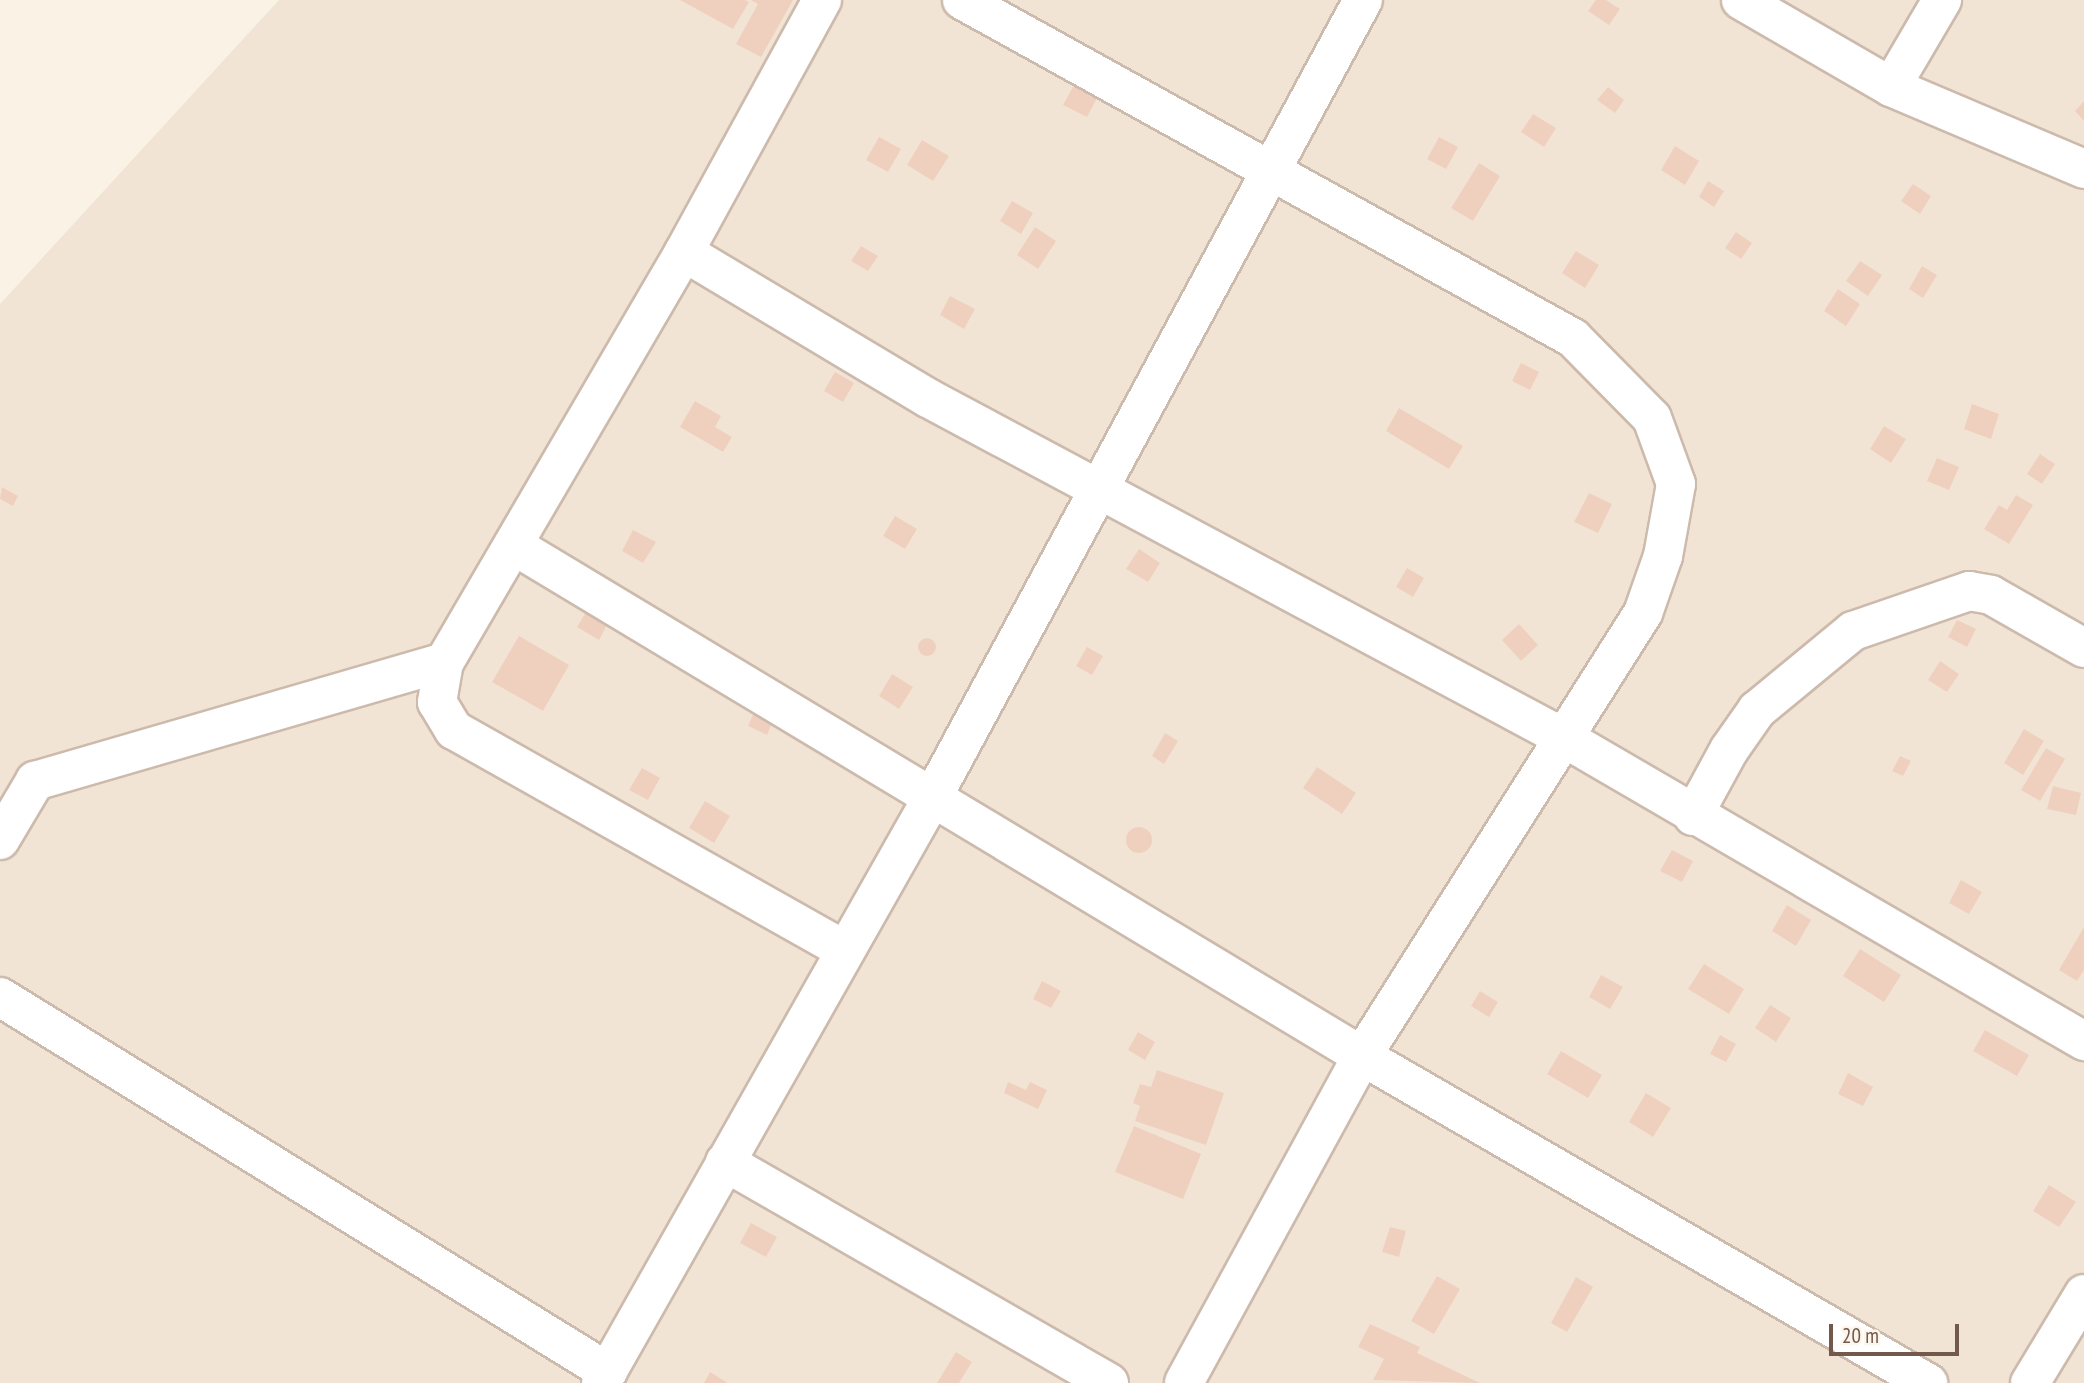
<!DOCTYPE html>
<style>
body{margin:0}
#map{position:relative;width:2084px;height:1383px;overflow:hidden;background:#fbf2e6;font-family:"PT Sans Narrow",sans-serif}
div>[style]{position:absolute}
.residential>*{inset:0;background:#f2e4d4}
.building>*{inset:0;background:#efd0bf}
.round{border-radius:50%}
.roads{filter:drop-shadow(2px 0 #ccbaac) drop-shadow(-2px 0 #ccbaac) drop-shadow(0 2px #ccbaac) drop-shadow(0 -2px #ccbaac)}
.minor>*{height:38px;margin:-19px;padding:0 19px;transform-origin:19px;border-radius:19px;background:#fff}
span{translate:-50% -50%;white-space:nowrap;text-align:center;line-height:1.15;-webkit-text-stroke:7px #fef6ec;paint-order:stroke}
.scale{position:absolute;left:1829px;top:1324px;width:130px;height:32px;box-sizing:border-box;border:4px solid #73594c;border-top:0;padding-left:9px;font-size:21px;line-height:24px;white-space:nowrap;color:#73594c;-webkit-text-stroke:5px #fef6ec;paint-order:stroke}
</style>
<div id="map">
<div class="residential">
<div style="clip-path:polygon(279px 0,2084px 0,2084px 1383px,0 1383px,0 304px)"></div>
</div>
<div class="building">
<div style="clip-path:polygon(680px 0,745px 0,749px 2px,733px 29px)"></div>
<div style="clip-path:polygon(751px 0,793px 0,761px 57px,736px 44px,758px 4px)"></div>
<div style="clip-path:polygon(1596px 0,1606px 0,1620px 9px,1609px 25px,1588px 11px)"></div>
<div style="clip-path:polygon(1074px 85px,1097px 98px,1087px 117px,1063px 105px)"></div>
<div style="clip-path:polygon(1608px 87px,1624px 100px,1615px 113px,1597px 100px)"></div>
<div style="clip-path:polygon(2084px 101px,2084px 121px,2075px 111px)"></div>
<div style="clip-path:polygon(1533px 114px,1556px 128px,1544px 147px,1521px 132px)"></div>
<div style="clip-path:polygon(879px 137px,901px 149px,888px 172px,866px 160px)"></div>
<div style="clip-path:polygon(1439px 137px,1458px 147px,1446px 169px,1427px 159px)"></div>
<div style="clip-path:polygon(922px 140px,949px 156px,933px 181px,907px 165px)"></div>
<div style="clip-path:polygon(1675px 146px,1699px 161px,1685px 185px,1661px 170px)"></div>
<div style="clip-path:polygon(1479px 163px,1500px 176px,1473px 221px,1451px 208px)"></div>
<div style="clip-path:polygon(1708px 181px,1724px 191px,1714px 207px,1699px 197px)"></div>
<div style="clip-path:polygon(1913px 184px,1931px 196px,1920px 214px,1901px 201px)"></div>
<div style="clip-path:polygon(1012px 201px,1033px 213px,1021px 234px,1000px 221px)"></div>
<div style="clip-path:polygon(1035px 227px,1056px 241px,1038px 269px,1017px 255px)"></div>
<div style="clip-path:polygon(1736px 232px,1752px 243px,1741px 259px,1725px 248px)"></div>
<div style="clip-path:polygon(861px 246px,878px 256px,868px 271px,851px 261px)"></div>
<div style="clip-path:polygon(1576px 251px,1599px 265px,1585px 288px,1562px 273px)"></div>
<div style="clip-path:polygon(1860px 261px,1882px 275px,1868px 296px,1846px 281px)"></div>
<div style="clip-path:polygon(1922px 266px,1937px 275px,1923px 298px,1909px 289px)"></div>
<div style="clip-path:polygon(1838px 289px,1860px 304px,1846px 326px,1824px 311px)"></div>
<div style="clip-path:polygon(950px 296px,975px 309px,964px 329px,940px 315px)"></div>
<div style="clip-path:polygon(1521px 363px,1539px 372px,1530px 390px,1512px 381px)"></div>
<div style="clip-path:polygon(835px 372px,854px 383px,843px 402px,824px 391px)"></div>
<div style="clip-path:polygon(695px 401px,721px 416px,715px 427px,732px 437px,723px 452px,680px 427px)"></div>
<div style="clip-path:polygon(1972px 404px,1999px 414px,1991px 439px,1964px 429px)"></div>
<div style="clip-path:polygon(1399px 408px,1463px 446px,1449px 469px,1386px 431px)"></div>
<div style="clip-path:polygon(1884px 426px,1906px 439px,1891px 463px,1870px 449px)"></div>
<div style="clip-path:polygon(2040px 454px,2055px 464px,2042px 484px,2027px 474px)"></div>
<div style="clip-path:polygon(1937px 458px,1959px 467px,1949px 490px,1927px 481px)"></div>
<div style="clip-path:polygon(2px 487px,18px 496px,13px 506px,0 499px)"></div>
<div style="clip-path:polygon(1589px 493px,1612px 504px,1598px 533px,1574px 522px)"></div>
<div style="clip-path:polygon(2016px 495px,2033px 505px,2009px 544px,1984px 529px,1999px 505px,2007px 510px)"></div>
<div style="clip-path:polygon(895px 516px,917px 529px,905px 549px,883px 536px)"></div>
<div style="clip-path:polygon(633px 530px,656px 542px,643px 563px,622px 551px)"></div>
<div style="clip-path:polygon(1139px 549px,1160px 563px,1148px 582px,1126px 569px)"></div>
<div style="clip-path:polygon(1407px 568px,1424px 578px,1413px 597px,1396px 587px)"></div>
<div style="clip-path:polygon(589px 607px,610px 619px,599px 640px,577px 627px)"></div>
<div style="clip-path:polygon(1957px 620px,1976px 629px,1967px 647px,1948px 637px)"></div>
<div style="clip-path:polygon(1519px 624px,1538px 645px,1521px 661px,1502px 640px)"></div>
<div style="clip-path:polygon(519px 636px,569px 665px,543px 711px,492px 682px)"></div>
<div class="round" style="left:918px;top:638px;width:18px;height:18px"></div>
<div style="clip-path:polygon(1087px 647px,1103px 656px,1092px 675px,1076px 666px)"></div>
<div style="clip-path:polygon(1940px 661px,1959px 674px,1947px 692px,1928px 680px)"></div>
<div style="clip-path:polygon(892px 674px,913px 687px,899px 709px,879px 696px)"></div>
<div style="clip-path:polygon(757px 705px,776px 714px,767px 735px,748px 726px)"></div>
<div style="clip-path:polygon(2024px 729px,2044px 741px,2023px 775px,2004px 763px)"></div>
<div style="clip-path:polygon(1165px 733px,1178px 741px,1164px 764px,1152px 756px)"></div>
<div style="clip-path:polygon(2046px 748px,2065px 759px,2040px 801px,2021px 790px)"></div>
<div style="clip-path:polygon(1900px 756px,1911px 761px,1903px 776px,1892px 771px)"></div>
<div style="clip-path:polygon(1317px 767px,1356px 793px,1342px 814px,1303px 788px)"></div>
<div style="clip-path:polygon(642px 768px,660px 778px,648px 800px,629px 790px)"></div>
<div style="clip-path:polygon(2053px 786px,2081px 793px,2076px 815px,2047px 809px)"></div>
<div style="clip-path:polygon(705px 801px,730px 816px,714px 843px,689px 828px)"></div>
<div class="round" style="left:1126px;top:827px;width:26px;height:26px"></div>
<div style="clip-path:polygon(1672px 850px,1693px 861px,1682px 882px,1660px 871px)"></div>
<div style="clip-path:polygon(1961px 880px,1982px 892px,1969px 914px,1949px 903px)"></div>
<div style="clip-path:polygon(1787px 905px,1811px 920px,1796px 946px,1772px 931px)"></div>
<div style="clip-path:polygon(2084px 927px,2084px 970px,2077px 981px,2059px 970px)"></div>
<div style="clip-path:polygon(1860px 949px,1901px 975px,1884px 1002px,1843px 976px)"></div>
<div style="clip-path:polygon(1704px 964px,1744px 989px,1729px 1014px,1688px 989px)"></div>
<div style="clip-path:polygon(1601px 975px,1623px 987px,1610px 1009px,1589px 997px)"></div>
<div style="clip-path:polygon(1042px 981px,1061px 991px,1051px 1008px,1033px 999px)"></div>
<div style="clip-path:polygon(1480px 991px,1498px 1002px,1489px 1017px,1471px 1006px)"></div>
<div style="clip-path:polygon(1770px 1005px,1791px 1018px,1776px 1042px,1755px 1028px)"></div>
<div style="clip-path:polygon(1985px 1030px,2029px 1055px,2017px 1076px,1973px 1051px)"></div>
<div style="clip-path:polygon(1138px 1032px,1155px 1042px,1145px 1060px,1128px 1050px)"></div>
<div style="clip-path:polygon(1720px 1035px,1736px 1044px,1726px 1062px,1710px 1054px)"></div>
<div style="clip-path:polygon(1561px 1051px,1602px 1075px,1588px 1098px,1547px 1074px)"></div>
<div style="clip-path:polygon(1157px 1070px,1224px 1093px,1206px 1145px,1135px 1121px,1140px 1106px,1133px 1103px,1140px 1084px,1151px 1087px)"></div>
<div style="clip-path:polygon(1848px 1073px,1873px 1087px,1863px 1106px,1838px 1094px)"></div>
<div style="clip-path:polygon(1008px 1082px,1026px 1090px,1030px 1082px,1047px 1090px,1038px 1109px,1004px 1093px)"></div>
<div style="clip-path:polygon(1646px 1093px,1671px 1108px,1653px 1137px,1629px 1122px)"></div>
<div style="clip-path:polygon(1134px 1126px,1201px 1154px,1183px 1199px,1115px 1172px)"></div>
<div style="clip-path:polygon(2049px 1185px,2076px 1202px,2059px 1227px,2033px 1211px)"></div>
<div style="clip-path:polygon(751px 1223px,777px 1237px,766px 1257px,740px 1243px)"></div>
<div style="clip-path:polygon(1390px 1227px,1406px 1231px,1399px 1257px,1382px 1252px)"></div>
<div style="clip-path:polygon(1437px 1276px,1460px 1289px,1434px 1334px,1411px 1321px)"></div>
<div style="clip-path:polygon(1576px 1277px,1593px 1287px,1567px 1332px,1551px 1323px)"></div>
<div style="clip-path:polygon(1370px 1324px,1420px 1347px,1417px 1353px,1480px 1383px,1373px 1380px,1384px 1359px,1358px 1347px)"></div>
<div style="clip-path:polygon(956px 1352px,972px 1362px,959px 1383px,937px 1383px)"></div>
<div style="clip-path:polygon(710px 1372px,728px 1383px,704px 1383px)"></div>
</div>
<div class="roads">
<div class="minor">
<div style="left:822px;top:0;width:287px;rotate:118.7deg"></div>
<div style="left:684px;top:252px;width:475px;rotate:120.3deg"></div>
<div style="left:444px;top:662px;width:41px;rotate:99.9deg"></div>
<div style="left:437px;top:702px;width:33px;rotate:59deg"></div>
<div style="left:454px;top:730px;width:449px;rotate:29.4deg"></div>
<div style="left:962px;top:0;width:698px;rotate:28.95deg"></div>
<div style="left:1573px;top:338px;width:112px;rotate:45.4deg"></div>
<div style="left:1652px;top:418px;width:70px;rotate:70deg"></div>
<div style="left:1676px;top:484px;width:73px;rotate:100.2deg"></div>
<div style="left:1663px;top:556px;width:60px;rotate:109.3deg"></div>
<div style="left:1643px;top:613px;width:525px;rotate:122.39deg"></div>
<div style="left:1362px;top:1056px;width:372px;rotate:118.6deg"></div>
<div style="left:1741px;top:0;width:173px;rotate:30.1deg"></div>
<div style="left:1891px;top:87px;width:210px;rotate:23deg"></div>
<div style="left:1891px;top:87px;width:101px;rotate:-59.6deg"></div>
<div style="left:684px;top:252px;width:284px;rotate:30.9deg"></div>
<div style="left:928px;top:398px;width:723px;rotate:28.12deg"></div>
<div style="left:1566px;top:739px;width:600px;rotate:30.24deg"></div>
<div style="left:513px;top:545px;width:991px;rotate:31.04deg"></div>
<div style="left:1362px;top:1056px;width:654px;rotate:30.02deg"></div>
<div style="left:1693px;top:816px;width:75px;rotate:-61.4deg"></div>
<div style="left:1729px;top:750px;width:49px;rotate:-55deg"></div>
<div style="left:1757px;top:710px;width:124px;rotate:-39.5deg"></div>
<div style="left:1853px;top:631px;width:123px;rotate:-19deg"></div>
<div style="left:1969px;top:591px;width:22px;rotate:10deg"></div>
<div style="left:1991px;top:595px;width:107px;rotate:29.7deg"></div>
<div style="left:0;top:840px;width:69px;rotate:-59.3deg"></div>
<div style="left:35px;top:781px;width:426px;rotate:-16.2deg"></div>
<div style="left:0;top:997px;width:714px;rotate:31.67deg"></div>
<div style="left:725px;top:1162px;width:443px;rotate:29.9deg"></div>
<div style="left:601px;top:1383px;width:670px;rotate:-60.49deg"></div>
<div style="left:931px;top:800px;width:909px;rotate:-61.63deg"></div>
<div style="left:2030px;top:1383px;width:104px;rotate:-58.8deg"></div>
</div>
</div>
<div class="scale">20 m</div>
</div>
